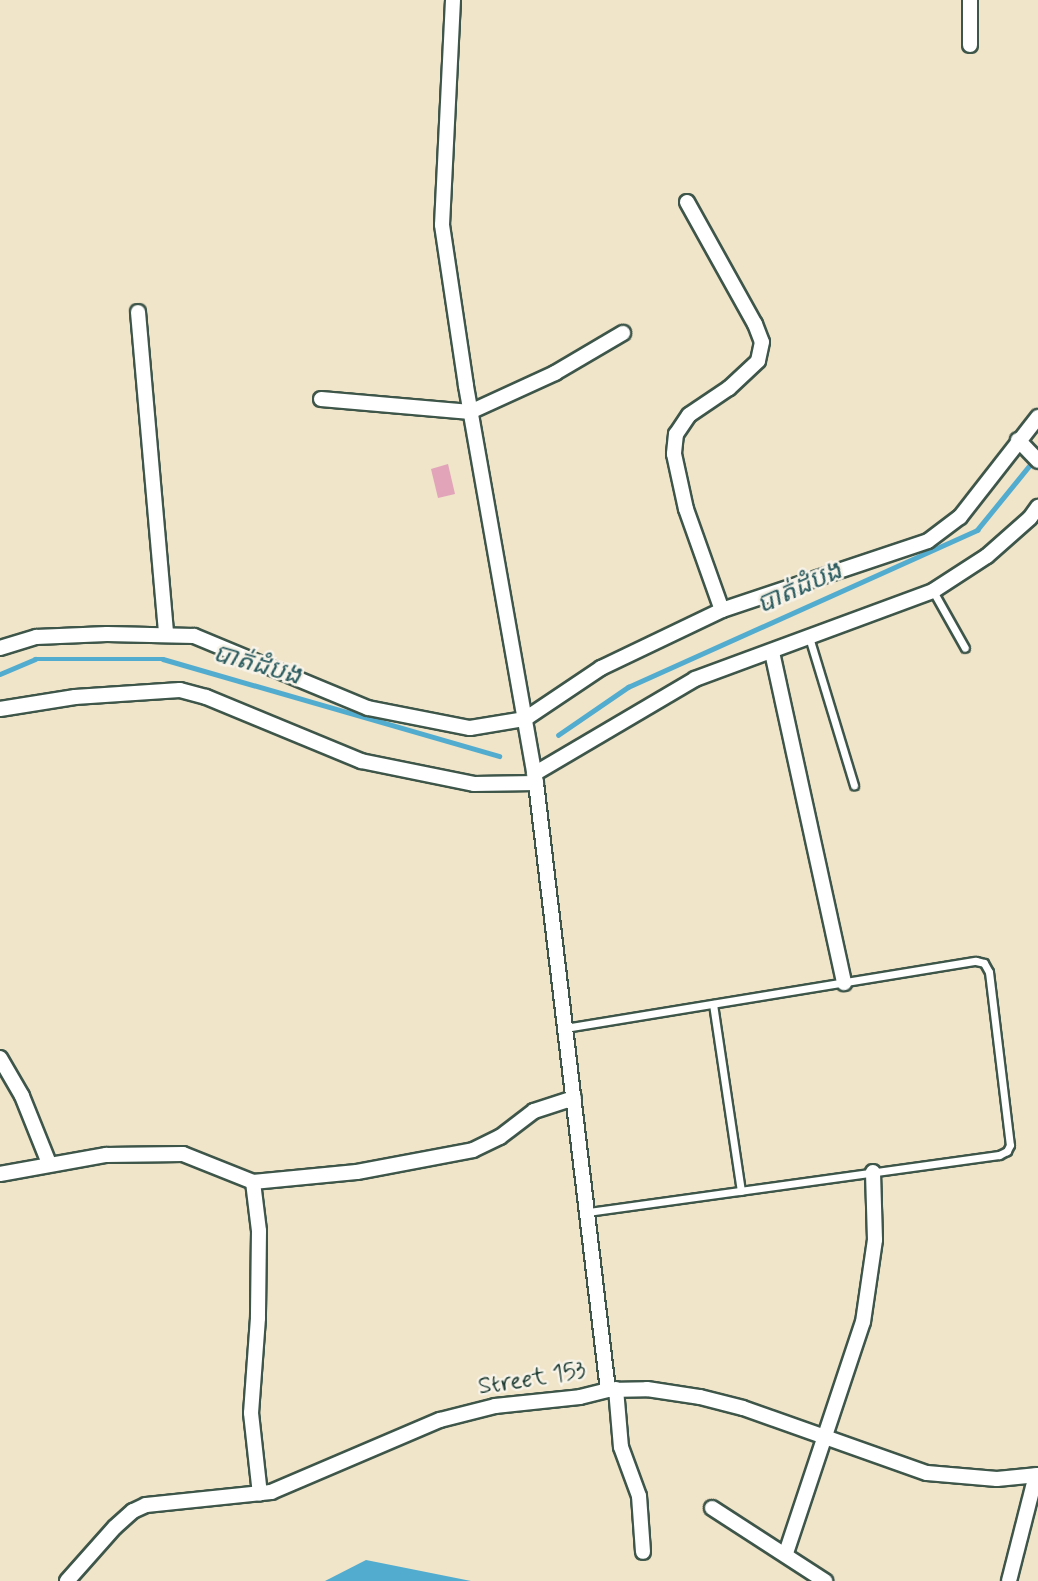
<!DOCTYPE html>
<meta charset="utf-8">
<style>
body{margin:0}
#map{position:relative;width:1038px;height:1581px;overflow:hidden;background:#f0e4c9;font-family:Mynerve,"Noto Sans Khmer",sans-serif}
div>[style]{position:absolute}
.water>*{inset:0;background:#52accf}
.stream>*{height:4.5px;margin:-2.25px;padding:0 2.25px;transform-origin:2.25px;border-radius:2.25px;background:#52accf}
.building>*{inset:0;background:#e1a4b9}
.roads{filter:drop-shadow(2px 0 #3e564a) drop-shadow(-2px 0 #3e564a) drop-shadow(0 2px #3e564a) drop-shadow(0 -2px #3e564a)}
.lane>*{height:7px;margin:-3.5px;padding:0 3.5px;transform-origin:3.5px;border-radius:3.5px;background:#fff}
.street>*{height:14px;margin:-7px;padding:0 7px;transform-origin:7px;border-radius:7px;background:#fff}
span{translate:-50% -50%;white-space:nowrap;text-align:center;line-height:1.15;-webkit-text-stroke:5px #f7f3e8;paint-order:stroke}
.street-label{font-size:24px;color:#1f3d34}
.water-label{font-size:26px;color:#2e5e62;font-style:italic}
</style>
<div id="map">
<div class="water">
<div style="clip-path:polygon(366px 1560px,471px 1581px,325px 1581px)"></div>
</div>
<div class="stream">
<div style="left:0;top:674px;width:38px;rotate:-23deg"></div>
<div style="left:35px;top:659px;width:128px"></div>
<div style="left:163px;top:659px;width:350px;rotate:16.1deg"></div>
<div style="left:558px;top:735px;width:85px;rotate:-34.4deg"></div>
<div style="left:628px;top:687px;width:383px;rotate:-24.2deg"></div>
<div style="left:977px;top:530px;width:89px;rotate:-50.9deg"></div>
</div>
<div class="building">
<div style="clip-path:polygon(448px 464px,455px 494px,438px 498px,431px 469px)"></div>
</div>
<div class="roads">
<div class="lane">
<div style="left:933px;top:591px;width:65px;rotate:60.7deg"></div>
<div style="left:809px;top:637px;width:155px;rotate:73.1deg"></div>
<div style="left:713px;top:1004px;width:189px;rotate:81.5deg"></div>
<div style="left:565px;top:1028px;width:416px;rotate:-9.3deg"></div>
<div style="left:976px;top:961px;width:8px;rotate:14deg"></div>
<div style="left:984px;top:963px;width:10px;rotate:61deg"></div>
<div style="left:989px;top:972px;width:174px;rotate:83.1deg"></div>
<div style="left:1010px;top:1145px;width:7px;rotate:117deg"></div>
<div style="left:1007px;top:1151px;width:9px;rotate:153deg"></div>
<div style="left:999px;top:1155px;width:416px;rotate:172.1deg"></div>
</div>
<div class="street">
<div style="left:453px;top:0;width:225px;rotate:92.8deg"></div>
<div style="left:442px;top:225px;width:163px;rotate:81.5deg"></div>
<div style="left:466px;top:386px;width:403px;rotate:80deg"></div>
<div style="left:536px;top:783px;width:611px;rotate:83.24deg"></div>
<div style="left:970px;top:45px;width:45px;rotate:-90deg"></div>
<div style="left:687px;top:202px;width:140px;rotate:60.9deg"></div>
<div style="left:755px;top:324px;width:19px;rotate:69deg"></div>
<div style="left:762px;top:342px;width:19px;rotate:102deg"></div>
<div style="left:758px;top:361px;width:40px;rotate:137deg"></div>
<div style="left:729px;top:388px;width:48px;rotate:146deg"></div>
<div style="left:689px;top:415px;width:23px;rotate:124deg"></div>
<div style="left:676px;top:434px;width:20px;rotate:96deg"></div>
<div style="left:674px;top:454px;width:56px;rotate:77.7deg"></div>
<div style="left:686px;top:509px;width:107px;rotate:70.4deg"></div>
<div style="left:138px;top:312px;width:323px;rotate:85deg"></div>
<div style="left:321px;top:399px;width:150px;rotate:5deg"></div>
<div style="left:470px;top:412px;width:94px;rotate:-24.6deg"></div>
<div style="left:555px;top:373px;width:79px;rotate:-30.5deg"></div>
<div style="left:1018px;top:440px;width:29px;rotate:46deg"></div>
<div style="left:0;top:648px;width:38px;rotate:-17deg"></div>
<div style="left:36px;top:637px;width:71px;rotate:-2.4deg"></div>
<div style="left:107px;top:634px;width:87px;rotate:1.3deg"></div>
<div style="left:194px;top:636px;width:188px;rotate:22.5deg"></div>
<div style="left:368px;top:708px;width:104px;rotate:11.1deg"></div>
<div style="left:470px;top:728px;width:56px;rotate:-9.3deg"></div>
<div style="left:525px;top:719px;width:92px;rotate:-33.9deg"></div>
<div style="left:601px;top:668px;width:134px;rotate:-25.6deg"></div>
<div style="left:722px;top:610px;width:217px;rotate:-18.5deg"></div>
<div style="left:928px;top:541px;width:40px;rotate:-37deg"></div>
<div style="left:960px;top:517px;width:127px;rotate:-52deg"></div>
<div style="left:772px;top:652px;width:339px;rotate:77.7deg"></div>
<div style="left:0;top:709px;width:76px;rotate:-9.1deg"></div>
<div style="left:75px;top:697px;width:105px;rotate:-3.8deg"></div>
<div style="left:180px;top:690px;width:27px;rotate:15deg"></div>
<div style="left:206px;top:697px;width:168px;rotate:22.4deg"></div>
<div style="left:361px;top:761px;width:115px;rotate:11.5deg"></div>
<div style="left:474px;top:784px;width:62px;rotate:-0.9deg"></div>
<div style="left:534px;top:774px;width:187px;rotate:-30.5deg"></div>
<div style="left:695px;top:679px;width:254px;rotate:-20.3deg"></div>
<div style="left:933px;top:591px;width:64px;rotate:-32.9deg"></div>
<div style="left:987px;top:556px;width:57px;rotate:-41.5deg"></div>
<div style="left:1030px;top:518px;width:14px;rotate:-54deg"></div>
<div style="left:0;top:1058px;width:44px;rotate:59.9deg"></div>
<div style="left:22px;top:1096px;width:72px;rotate:68.1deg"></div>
<div style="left:0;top:1174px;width:108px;rotate:-10.2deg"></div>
<div style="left:106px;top:1155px;width:77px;rotate:-0.7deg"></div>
<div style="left:183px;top:1154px;width:75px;rotate:21.8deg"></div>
<div style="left:253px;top:1182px;width:49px;rotate:83deg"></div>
<div style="left:259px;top:1231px;width:87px;rotate:90.7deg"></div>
<div style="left:258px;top:1318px;width:95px;rotate:94.2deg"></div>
<div style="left:251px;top:1413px;width:81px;rotate:83.7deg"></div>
<div style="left:253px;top:1182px;width:104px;rotate:-5.5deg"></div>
<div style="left:357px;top:1172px;width:118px;rotate:-10.7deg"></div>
<div style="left:473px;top:1150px;width:30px;rotate:-26deg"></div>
<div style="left:500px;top:1137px;width:43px;rotate:-37.4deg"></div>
<div style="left:534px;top:1111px;width:42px;rotate:-18deg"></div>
<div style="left:616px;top:1389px;width:58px;rotate:85.1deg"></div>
<div style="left:621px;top:1447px;width:52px;rotate:69.8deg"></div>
<div style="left:639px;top:1496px;width:56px;rotate:85.9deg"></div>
<div style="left:712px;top:1508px;width:135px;rotate:32.9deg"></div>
<div style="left:786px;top:1553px;width:243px;rotate:-71.6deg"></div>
<div style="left:863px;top:1322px;width:83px;rotate:-81.7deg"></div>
<div style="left:875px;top:1240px;width:68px;rotate:-91.7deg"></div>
<div style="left:67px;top:1581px;width:72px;rotate:-48.4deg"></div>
<div style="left:115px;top:1527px;width:24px;rotate:-42deg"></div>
<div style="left:133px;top:1511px;width:14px;rotate:-25deg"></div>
<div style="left:146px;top:1505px;width:126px;rotate:-5.9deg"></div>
<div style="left:271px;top:1492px;width:184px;rotate:-23.1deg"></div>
<div style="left:440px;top:1420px;width:57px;rotate:-14.3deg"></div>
<div style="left:495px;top:1406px;width:85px;rotate:-6deg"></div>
<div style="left:580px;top:1397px;width:29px;rotate:-14deg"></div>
<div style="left:608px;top:1390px;width:39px;rotate:-1deg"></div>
<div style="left:647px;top:1389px;width:54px;rotate:8.6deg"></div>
<div style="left:700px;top:1397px;width:44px;rotate:14.3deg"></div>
<div style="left:743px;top:1408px;width:195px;rotate:19.5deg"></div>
<div style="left:927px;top:1473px;width:70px;rotate:4.9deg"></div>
<div style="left:997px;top:1479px;width:41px;rotate:-5.6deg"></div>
<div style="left:1009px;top:1581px;width:109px;rotate:-75.7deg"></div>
</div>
</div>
<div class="street-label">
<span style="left:532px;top:1379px;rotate:-9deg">Street 153</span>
</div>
<div class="water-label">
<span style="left:800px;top:589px;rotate:-24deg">បាត់ដំបង</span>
<span style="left:257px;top:666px;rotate:16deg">បាត់ដំបង</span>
</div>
</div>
